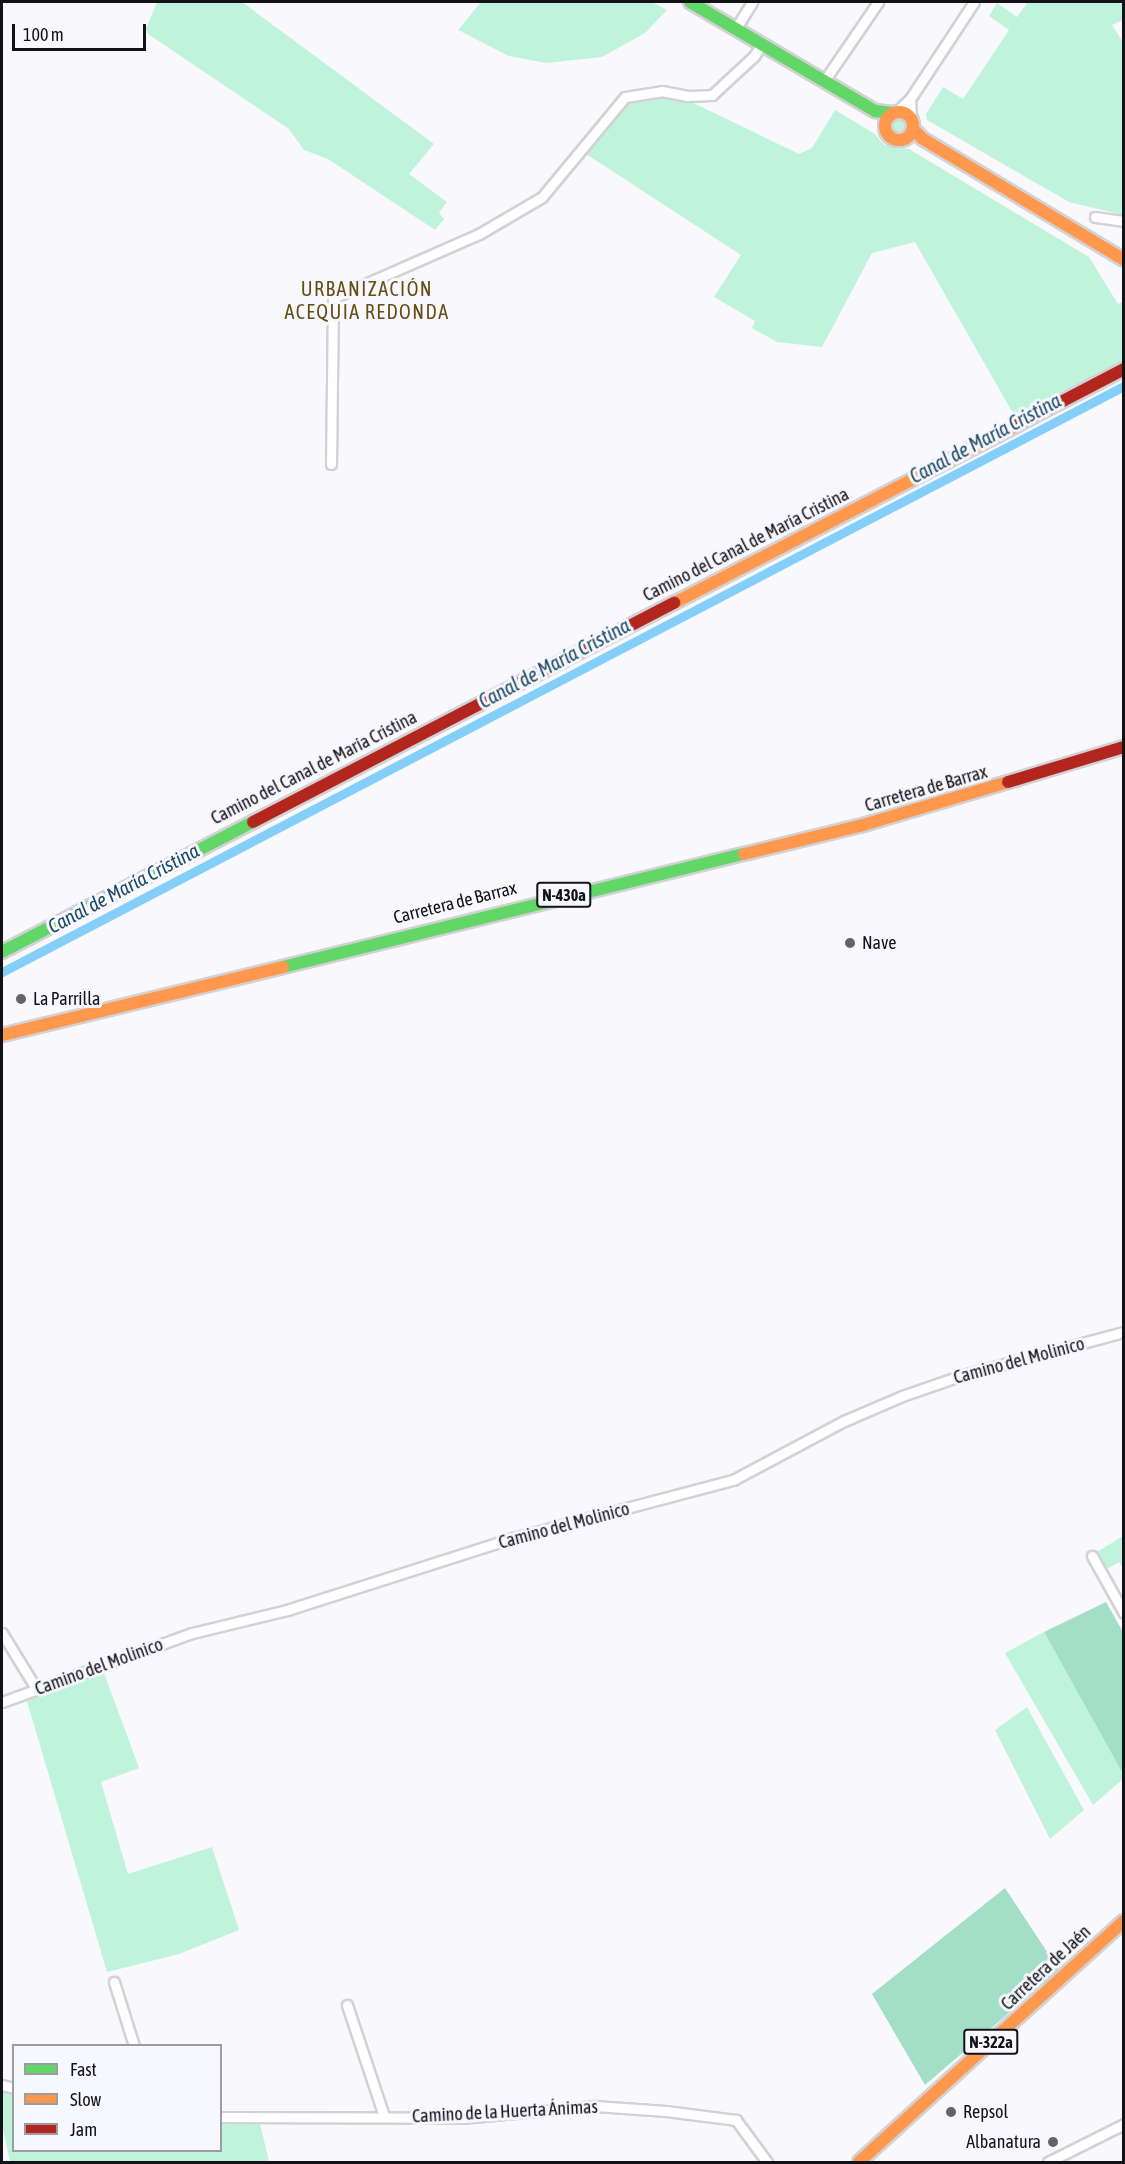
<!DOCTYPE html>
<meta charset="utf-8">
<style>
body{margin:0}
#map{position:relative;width:1125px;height:2164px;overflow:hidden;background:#f8f8fd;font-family:"Asap Condensed",sans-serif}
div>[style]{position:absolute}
.green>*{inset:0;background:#c0f4da}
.round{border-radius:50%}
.forest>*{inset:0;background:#a2dfc4}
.canal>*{height:9px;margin:-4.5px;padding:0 4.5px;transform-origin:4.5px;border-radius:4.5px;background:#83cffa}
.roads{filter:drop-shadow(2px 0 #d2d2d6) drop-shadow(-2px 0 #d2d2d6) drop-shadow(0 2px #d2d2d6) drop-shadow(0 -2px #d2d2d6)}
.street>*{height:9px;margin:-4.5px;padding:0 4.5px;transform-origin:4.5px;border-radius:4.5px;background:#fefeff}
.fast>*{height:12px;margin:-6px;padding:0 6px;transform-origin:6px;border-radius:6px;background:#63d668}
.slow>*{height:12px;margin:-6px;padding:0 6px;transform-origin:6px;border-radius:6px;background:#ff974d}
.slow>.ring{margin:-6px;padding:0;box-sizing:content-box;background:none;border:12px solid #ff974d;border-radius:50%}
.jam>*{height:12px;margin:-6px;padding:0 6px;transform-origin:6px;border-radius:6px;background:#b3261e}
.dots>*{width:16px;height:16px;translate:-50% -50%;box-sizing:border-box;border:3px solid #f7f7fe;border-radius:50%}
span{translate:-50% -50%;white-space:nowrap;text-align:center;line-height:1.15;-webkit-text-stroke:6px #f7f7fe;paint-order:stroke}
.shield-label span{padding:2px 4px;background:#f7f7fe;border:2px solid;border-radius:4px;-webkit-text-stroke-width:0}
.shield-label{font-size:16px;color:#131317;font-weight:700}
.street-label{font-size:18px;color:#131317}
.poi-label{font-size:18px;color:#131317}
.left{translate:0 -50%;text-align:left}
.right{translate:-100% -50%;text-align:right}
.neighbourhood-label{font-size:20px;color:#684e15;letter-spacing:1.5px}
.water-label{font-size:20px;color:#1d4a62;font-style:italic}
.frame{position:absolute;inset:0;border:3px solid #131317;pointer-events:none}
.legend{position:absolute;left:12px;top:2044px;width:210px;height:108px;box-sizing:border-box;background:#f7f7fe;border:2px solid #9c9ca2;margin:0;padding:8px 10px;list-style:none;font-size:18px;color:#131317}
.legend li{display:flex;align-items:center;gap:12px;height:30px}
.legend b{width:30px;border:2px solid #9c9ca2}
.scale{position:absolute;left:12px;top:24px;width:134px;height:27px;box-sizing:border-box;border:3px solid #131317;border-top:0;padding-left:8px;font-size:18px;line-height:21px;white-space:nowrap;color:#131317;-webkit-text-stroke:4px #f7f7fe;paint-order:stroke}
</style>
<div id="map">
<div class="green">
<div style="clip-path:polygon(157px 2px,242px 2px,434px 144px,409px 174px,447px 202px,439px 213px,444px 219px,435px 230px,328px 159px,304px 150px,289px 129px,148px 34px,146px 29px)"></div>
<div style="clip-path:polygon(481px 2px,652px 2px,667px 10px,645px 33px,602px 57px,546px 63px,509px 56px,458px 30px)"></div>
<div style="clip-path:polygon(1028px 2px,1123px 2px,1123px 20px,1112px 25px,1123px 42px,1123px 215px,1069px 202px,927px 120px,926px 114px,943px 87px,963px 99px,1009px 30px,989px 16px,997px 3px,1017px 17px)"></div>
<div style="clip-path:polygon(655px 93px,683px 98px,799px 154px,812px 148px,835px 110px,875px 134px,884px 145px,909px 149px,1089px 257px,1118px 304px,1123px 302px,1123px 362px,1014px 415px,915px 242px,872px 253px,822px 347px,777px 342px,752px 328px,755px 321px,714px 297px,741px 255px,583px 152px,626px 101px)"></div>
<div class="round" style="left:891px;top:118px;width:16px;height:16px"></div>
<div style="clip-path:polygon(1123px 1536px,1123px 1569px,1119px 1562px,1107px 1569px,1097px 1552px)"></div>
<div style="clip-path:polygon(1044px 1632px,1123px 1774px,1123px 1779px,1093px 1805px,1005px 1653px)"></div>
<div style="clip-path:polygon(104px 1673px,139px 1768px,101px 1782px,128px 1874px,212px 1847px,239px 1930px,179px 1954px,107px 1972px,26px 1698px)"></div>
<div style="clip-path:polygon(1027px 1707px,1084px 1810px,1050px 1839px,995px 1730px)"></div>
<div style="clip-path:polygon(2px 2088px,13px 2091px,14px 2150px,220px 2150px,221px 2120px,259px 2119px,269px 2162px,10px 2162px,2px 2124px)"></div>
</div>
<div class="forest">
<div style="clip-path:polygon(1106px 1602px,1123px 1632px,1123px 1774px,1044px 1632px)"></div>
<div style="clip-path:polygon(1005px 1888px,1059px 1970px,925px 2085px,872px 1994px)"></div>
</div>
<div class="canal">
<div style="left:2px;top:972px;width:1266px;rotate:-27.58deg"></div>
</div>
<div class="roads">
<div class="street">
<div style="left:736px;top:28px;width:31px;rotate:-58deg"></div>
<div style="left:824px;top:81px;width:96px;rotate:-55.6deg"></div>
<div style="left:910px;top:99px;width:18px;rotate:87deg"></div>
<div style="left:896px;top:112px;width:19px;rotate:-43deg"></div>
<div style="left:910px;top:99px;width:116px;rotate:-56.6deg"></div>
<div style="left:1095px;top:217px;width:29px;rotate:8deg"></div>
<div style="left:331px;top:464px;width:166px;rotate:-89.3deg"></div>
<div style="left:333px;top:298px;width:159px;rotate:-23.7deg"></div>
<div style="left:479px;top:234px;width:73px;rotate:-30.4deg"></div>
<div style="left:542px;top:197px;width:130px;rotate:-50.3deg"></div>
<div style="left:625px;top:97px;width:37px;rotate:-9deg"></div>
<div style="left:662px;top:91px;width:25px;rotate:11deg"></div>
<div style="left:687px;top:96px;width:25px;rotate:-2deg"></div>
<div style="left:712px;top:95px;width:57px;rotate:-42.9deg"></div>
<div style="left:754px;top:56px;width:14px;rotate:-56deg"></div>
<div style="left:1092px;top:1556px;width:65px;rotate:60.7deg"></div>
<div style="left:2px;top:1633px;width:67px;rotate:58.4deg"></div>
<div style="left:2px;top:1702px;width:202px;rotate:-20deg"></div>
<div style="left:192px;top:1633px;width:98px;rotate:-13.6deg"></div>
<div style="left:287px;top:1610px;width:233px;rotate:-17.7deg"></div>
<div style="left:509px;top:1539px;width:232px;rotate:-14.8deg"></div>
<div style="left:733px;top:1480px;width:126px;rotate:-28deg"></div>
<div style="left:844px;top:1421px;width:63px;rotate:-23.3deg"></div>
<div style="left:902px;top:1396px;width:65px;rotate:-19deg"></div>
<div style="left:963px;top:1375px;width:167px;rotate:-15deg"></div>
<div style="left:114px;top:1982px;width:67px;rotate:72.6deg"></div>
<div style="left:347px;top:2005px;width:117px;rotate:71.6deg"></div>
<div style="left:2px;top:2085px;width:12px;rotate:14deg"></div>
<div style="left:220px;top:2117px;width:242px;rotate:0.2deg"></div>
<div style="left:462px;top:2118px;width:134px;rotate:-5.2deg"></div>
<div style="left:595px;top:2106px;width:71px;rotate:4deg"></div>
<div style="left:666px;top:2111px;width:71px;rotate:7.3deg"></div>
<div style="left:736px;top:2120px;width:52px;rotate:53.6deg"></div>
<div style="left:1048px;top:2162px;width:85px;rotate:-26.6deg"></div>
</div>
<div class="fast">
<div style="left:690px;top:2px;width:215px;rotate:30.5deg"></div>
<div style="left:875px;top:111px;width:17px;rotate:7deg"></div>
<div style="left:2px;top:952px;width:283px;rotate:-27.4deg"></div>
<div style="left:283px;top:967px;width:475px;rotate:-13.8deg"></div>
</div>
<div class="slow">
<div class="ring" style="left:885px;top:112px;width:16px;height:16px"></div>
<div style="left:913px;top:129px;width:14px;rotate:45deg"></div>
<div style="left:923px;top:139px;width:235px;rotate:31deg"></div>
<div style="left:674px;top:603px;width:386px;rotate:-27.4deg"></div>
<div style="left:744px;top:854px;width:122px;rotate:-13.7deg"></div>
<div style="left:863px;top:825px;width:151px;rotate:-16.5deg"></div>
<div style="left:2px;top:1035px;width:289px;rotate:-13.6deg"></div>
<div style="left:859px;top:2162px;width:358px;rotate:-42.3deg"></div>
</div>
<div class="jam">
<div style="left:1017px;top:425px;width:121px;rotate:-27.6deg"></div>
<div style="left:1008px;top:782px;width:121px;rotate:-16.8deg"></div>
<div style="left:253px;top:822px;width:475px;rotate:-27.5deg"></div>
</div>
</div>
<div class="dots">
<div style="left:850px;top:943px;background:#636368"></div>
<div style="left:21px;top:999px;background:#636368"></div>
<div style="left:951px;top:2112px;background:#636368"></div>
<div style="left:1053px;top:2142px;background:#636368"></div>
</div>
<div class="shield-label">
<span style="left:564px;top:895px">N-430a</span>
<span style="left:991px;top:2042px">N-322a</span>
</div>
<div class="street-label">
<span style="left:746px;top:545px;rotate:-27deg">Camino del Canal de María Cristina</span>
<span style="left:314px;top:768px;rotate:-27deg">Camino del Canal de María Cristina</span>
<span style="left:926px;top:789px;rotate:-16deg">Carretera de Barrax</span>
<span style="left:455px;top:903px;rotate:-14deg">Carretera de Barrax</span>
<span style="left:1019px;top:1361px;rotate:-15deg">Camino del Molinico</span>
<span style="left:564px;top:1526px;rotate:-15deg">Camino del Molinico</span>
<span style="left:99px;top:1667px;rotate:-20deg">Camino del Molinico</span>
<span style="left:1046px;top:1968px;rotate:-43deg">Carretera de Jaén</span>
<span style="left:505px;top:2112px;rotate:-3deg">Camino de la Huerta Ánimas</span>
</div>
<div class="poi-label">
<span class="left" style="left:862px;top:943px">Nave</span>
<span class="left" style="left:33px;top:999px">La Parrilla</span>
<span class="left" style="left:963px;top:2112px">Repsol</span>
<span class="right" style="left:1041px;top:2142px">Albanatura</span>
</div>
<div class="neighbourhood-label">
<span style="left:367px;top:300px">URBANIZACIÓN<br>ACEQUIA REDONDA</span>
</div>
<div class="water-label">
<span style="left:985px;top:438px;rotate:-28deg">Canal de María Cristina</span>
<span style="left:554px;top:663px;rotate:-28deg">Canal de María Cristina</span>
<span style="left:123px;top:888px;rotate:-28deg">Canal de María Cristina</span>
</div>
<div class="frame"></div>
<ul class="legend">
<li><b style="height:8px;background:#63d668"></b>Fast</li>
<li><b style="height:8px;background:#ff974d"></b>Slow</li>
<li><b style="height:8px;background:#b3261e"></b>Jam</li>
</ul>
<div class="scale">100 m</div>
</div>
